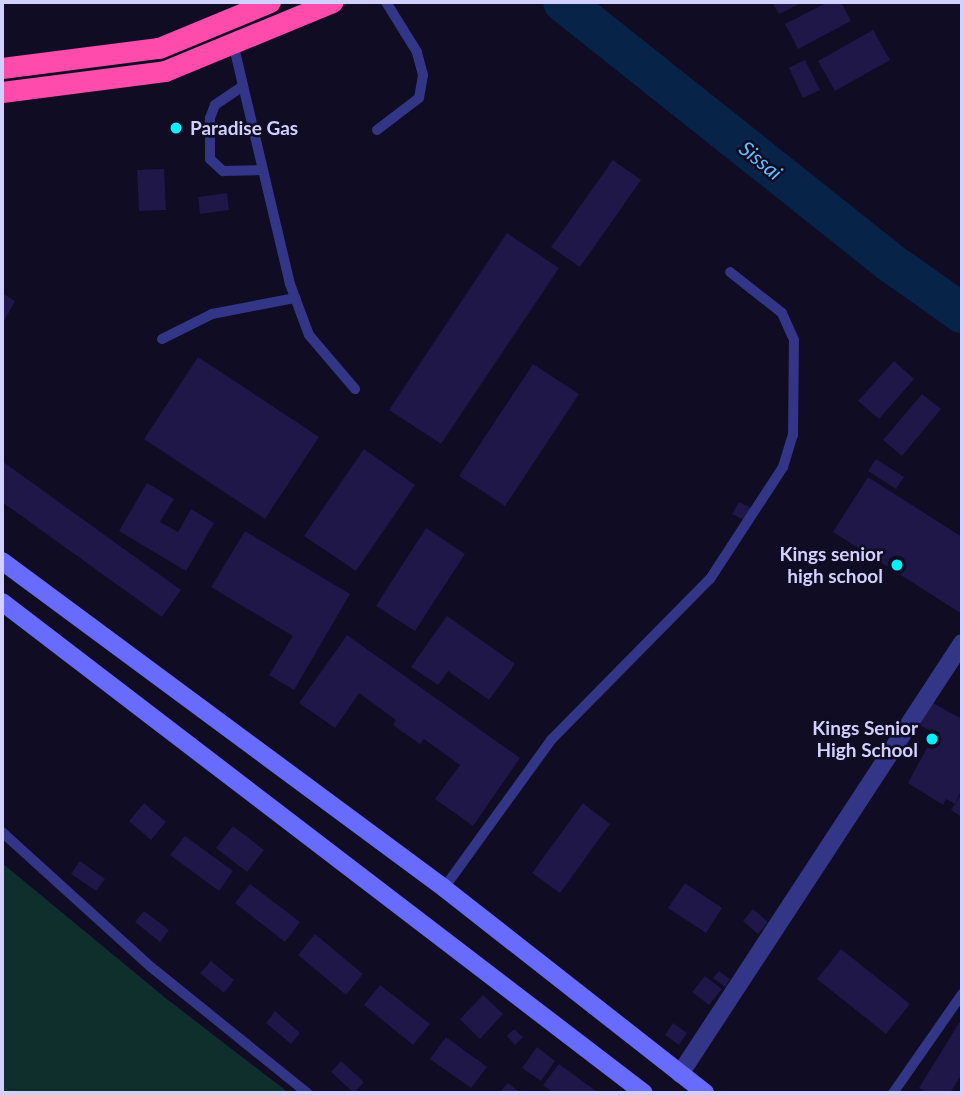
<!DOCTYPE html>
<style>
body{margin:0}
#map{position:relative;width:964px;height:1095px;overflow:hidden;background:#0f0c24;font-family:Lato,sans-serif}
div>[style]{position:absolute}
.green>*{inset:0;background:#0f2f2c}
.river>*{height:40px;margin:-20px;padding:0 20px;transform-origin:20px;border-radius:20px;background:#072348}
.building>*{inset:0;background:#1e1747}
.lane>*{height:10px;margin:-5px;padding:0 5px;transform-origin:5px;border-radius:5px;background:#333587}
.street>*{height:18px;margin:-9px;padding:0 9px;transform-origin:9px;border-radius:9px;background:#333587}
.secondary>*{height:18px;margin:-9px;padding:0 9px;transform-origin:9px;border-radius:9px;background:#676cff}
.highway>*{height:21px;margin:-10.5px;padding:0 10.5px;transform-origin:10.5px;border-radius:10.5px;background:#ff4bac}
.dots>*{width:19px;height:19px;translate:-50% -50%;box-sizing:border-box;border:4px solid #0f0c24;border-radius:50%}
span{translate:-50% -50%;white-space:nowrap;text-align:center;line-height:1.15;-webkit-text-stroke:5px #0f0c24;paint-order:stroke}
.poi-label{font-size:19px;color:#d2d0ff;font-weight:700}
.left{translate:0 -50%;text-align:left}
.right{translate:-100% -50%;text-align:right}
.water-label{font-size:21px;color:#5ebeff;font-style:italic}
.frame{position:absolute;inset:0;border:4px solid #d2d0ff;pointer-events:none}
</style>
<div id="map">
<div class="green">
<div style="clip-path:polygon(2px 863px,168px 1000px,289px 1093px,2px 1093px)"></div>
</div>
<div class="river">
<div style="left:563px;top:2px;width:419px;rotate:38.5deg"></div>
<div style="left:891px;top:263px;width:87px;rotate:35.2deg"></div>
</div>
<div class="building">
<div style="clip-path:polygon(772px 2px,803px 2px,779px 14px)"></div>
<div style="clip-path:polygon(828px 2px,841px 2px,851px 21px,798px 49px,785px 24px)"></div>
<div style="clip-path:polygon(873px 30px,890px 60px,835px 91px,818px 61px)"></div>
<div style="clip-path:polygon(805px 60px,820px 90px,803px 98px,789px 68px)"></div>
<div style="clip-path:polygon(613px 160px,641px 180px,580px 267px,551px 247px)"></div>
<div style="clip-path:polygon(164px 169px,166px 210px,139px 211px,137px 170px)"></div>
<div style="clip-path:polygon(227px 193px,229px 210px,200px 214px,198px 197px)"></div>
<div style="clip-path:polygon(507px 233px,559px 268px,441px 444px,389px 410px)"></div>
<div style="clip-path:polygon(2px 293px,15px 301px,2px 325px)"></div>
<div style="clip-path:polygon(198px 357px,319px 437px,265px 519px,144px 439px)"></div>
<div style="clip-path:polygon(894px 361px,914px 379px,879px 419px,858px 401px)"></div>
<div style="clip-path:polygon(533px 364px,579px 394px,505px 506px,459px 476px)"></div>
<div style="clip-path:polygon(922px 394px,941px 409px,902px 456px,883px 440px)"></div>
<div style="clip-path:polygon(364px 449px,415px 485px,356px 571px,304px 536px)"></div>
<div style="clip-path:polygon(876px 459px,904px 477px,896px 489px,868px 471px)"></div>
<div style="clip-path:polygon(2px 461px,181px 590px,162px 617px,2px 502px)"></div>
<div style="clip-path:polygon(868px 477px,962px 537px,962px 614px,833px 532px)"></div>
<div style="clip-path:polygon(147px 483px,174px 499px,160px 522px,178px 532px,191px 509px,214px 523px,186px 571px,119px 531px)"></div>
<div style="clip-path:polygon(739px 502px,754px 509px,748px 522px,732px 514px)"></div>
<div style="clip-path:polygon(426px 528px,465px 554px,415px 631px,376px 606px)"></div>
<div style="clip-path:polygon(245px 531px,350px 594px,294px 690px,269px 675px,293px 636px,211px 587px)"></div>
<div style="clip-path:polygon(447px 616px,515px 664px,489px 700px,448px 671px,438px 685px,411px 667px)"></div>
<div style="clip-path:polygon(347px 635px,520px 758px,473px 826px,435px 799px,460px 765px,424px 739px,420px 744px,393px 725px,396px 720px,359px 693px,335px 728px,299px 703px)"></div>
<div style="clip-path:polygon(929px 701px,962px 719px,962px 789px,955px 804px,946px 799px,943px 805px,908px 783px,935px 733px,917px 724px)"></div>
<div style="clip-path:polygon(962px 793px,962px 817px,951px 810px)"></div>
<div style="clip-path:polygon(144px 803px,166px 822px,151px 840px,129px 821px)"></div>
<div style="clip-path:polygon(583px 803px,610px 824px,560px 893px,532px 873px)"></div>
<div style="clip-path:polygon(233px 826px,264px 850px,247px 872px,216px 848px)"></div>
<div style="clip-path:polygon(185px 836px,233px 871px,219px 891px,170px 855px)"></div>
<div style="clip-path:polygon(80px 861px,105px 879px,96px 891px,71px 874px)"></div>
<div style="clip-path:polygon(685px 883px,722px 908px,706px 933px,668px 908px)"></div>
<div style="clip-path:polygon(250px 884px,300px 922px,285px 942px,235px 903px)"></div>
<div style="clip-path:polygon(753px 909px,768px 922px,758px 934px,743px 921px)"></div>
<div style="clip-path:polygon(144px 911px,169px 930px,160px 942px,135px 922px)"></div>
<div style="clip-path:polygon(315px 934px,363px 974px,346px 995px,298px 955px)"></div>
<div style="clip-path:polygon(841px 949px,910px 1004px,886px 1034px,817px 979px)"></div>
<div style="clip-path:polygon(211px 961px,234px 980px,224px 993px,200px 973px)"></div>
<div style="clip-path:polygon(719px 971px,730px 979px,725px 987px,713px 978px)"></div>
<div style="clip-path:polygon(705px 976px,722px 989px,709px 1005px,692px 992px)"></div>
<div style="clip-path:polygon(380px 985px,430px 1024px,413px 1045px,364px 1005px)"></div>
<div style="clip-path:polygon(483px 995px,503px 1014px,480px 1039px,460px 1019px)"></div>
<div style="clip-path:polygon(275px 1011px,300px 1033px,291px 1044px,266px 1023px)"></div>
<div style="clip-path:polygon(962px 1018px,962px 1074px,950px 1093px,928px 1093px,919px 1088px)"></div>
<div style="clip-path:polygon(673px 1023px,687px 1033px,679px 1045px,665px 1035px)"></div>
<div style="clip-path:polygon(514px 1029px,523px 1037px,515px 1045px,507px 1036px)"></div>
<div style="clip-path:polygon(446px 1037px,487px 1067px,471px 1088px,430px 1059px)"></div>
<div style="clip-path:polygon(537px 1047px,555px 1061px,541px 1081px,522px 1068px)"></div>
<div style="clip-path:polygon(341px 1061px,364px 1082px,354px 1093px,331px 1072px)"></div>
<div style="clip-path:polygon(559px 1064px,599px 1093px,554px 1093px,543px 1085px)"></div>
<div style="clip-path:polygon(508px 1083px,521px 1093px,499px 1093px)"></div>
</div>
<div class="lane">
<div style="left:233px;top:43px;width:248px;rotate:76.7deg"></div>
<div style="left:290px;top:284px;width:54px;rotate:69.6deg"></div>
<div style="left:309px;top:335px;width:71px;rotate:49.6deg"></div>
<div style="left:243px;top:86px;width:34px;rotate:146deg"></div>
<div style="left:215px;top:105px;width:14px;rotate:111deg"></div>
<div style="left:210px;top:118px;width:41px;rotate:90deg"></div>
<div style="left:210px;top:159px;width:18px;rotate:43deg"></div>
<div style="left:223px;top:171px;width:40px;rotate:-1.4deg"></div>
<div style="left:377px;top:130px;width:53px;rotate:-37.3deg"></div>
<div style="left:419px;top:98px;width:23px;rotate:-80deg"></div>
<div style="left:423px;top:75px;width:24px;rotate:-105deg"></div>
<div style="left:417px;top:52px;width:59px;rotate:-121.8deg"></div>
<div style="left:162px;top:339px;width:56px;rotate:-26.6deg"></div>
<div style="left:212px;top:314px;width:85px;rotate:-10.9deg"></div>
<div style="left:2px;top:832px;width:201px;rotate:42.2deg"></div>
<div style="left:151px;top:967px;width:201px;rotate:38.9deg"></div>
<div style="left:444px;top:888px;width:183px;rotate:-54.1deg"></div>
<div style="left:551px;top:740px;width:226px;rotate:-45.4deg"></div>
<div style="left:710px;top:579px;width:134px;rotate:-56.9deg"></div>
<div style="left:783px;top:467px;width:34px;rotate:-73deg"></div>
<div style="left:793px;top:435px;width:95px;rotate:-89.4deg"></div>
<div style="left:794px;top:340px;width:30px;rotate:-114deg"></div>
<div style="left:782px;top:313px;width:66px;rotate:-141.7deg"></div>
<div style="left:893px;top:1093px;width:121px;rotate:-55.1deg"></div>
</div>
<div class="street">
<div style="left:680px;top:1074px;width:515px;rotate:-56.8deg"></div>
</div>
<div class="secondary">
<div style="left:2px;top:561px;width:550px;rotate:36.49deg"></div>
<div style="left:444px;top:888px;width:332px;rotate:38.1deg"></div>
<div style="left:2px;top:602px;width:808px;rotate:37.41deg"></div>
</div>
<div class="highway">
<div style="left:2px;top:68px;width:158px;rotate:-7.3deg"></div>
<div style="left:159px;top:48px;width:120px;rotate:-22.5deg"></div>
<div style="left:2px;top:92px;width:164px;rotate:-7.3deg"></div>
<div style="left:165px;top:71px;width:181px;rotate:-22.4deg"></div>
</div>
<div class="dots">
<div style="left:176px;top:128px;background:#00f1fb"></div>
<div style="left:897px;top:565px;background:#00f1fb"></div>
<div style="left:932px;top:739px;background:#00f1fb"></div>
</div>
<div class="poi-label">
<span class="left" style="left:190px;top:128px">Paradise Gas</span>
<span class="right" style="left:883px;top:565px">Kings senior<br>high school</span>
<span class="right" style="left:918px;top:739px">Kings Senior<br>High School</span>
</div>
<div class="water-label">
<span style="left:761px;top:160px;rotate:39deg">Sissai</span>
</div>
<div class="frame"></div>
</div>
